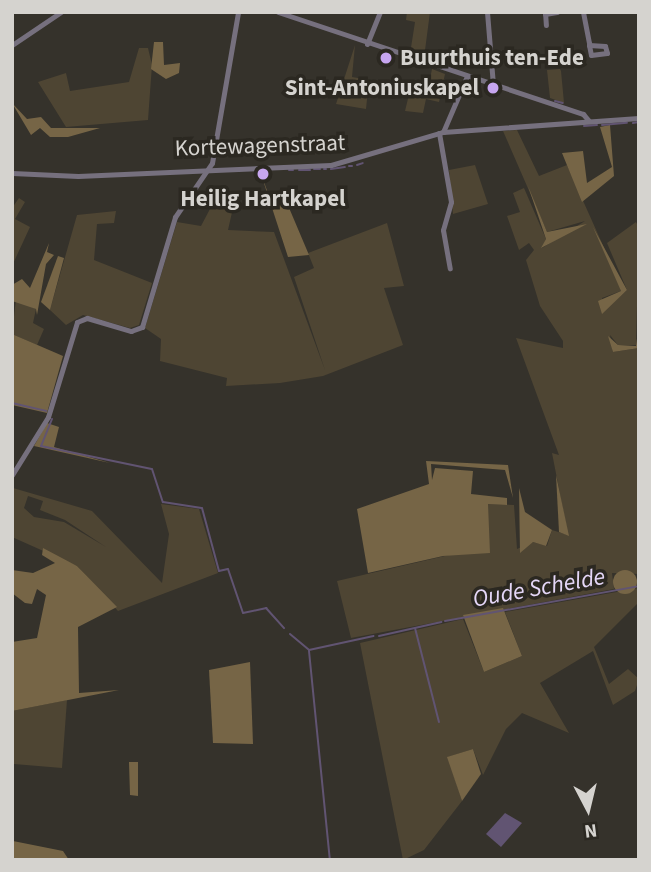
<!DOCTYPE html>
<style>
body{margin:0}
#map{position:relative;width:651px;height:872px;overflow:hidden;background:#35322b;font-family:"Source Sans 3",sans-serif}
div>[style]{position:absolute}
.green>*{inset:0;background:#4e4533}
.forest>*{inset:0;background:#766546}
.round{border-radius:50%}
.water>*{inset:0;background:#615472}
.stream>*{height:2px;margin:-1px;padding:0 1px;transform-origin:1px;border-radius:1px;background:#615472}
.minor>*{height:5px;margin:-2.5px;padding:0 2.5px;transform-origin:2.5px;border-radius:2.5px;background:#76707e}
.dots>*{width:19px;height:19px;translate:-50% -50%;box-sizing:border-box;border:4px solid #2b2821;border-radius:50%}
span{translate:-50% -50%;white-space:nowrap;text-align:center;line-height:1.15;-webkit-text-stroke:7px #2b2821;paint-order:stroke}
.poi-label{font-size:23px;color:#d5d3cf;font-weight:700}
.left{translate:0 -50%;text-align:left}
.right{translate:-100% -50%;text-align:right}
.street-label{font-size:23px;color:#d5d3cf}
.water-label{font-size:24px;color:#e5d7f8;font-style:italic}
.frame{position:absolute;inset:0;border:14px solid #d5d3cf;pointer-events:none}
.north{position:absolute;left:553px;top:774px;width:70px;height:70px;-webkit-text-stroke:5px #2b2821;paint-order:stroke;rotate:173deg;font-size:19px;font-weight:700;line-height:28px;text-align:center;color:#d5d3cf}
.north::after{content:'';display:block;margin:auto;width:24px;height:32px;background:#d5d3cf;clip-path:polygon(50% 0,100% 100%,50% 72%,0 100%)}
</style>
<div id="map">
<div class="green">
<div style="clip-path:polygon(407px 12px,430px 12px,424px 58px,410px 54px,415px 22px,406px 20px)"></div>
<div style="clip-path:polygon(355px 45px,352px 77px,369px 80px,366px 109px,336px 104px)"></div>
<div style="clip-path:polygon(139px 48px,148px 48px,152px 65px,148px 120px,66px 127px,38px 82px,66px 73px,70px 91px,129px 82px)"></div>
<div style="clip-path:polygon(432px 69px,445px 74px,439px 102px,426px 99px,423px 113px,405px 111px,412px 82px,425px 85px,426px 98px)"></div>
<div style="clip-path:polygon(560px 69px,561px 71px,564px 103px,550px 98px,547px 70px)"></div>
<div style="clip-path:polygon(517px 130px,539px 176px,567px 165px,619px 281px,621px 291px,602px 298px,606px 309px,627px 290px,607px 243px,636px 222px,639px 228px,636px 345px,618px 345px,610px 335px,613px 352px,639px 348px,639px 574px,612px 573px,614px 589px,351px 638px,337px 581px,449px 555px,488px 504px,514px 505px,517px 549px,533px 542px,547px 546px,552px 530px,568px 535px,552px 453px,559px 455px,516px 338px,563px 348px,563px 341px,540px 306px,526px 260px,534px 250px,529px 243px,519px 250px,507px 216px,520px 212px,513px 193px,524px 188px,546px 239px,542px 248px,585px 221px,547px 232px,503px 131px)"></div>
<div style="clip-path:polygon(475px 165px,488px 204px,453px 214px,449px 170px)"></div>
<div style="clip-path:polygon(19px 198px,25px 202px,15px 219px,30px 227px,12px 266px,12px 208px)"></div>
<div style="clip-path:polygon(227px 202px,233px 208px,228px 230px,274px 232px,325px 370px,294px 277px,314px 268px,308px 253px,387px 223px,404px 286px,384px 288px,403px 345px,323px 376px,280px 383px,226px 386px,227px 378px,160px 361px,161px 339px,145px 328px,177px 222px,201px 226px,211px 207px)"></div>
<div style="clip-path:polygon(116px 211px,114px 223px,97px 224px,94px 260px,152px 283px,139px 325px,130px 328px,83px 315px,66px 325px,50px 310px,77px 215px)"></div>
<div style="clip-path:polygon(16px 299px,36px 309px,33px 323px,44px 329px,37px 345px,12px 334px)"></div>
<div style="clip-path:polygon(evenodd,13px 488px,92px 511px,162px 583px,169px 534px,161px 504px,199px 509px,218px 573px,118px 611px,77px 566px,12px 537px,13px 488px,28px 496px,43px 501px,40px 510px,65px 520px,106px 547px,64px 522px,34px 517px,24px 508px,28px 496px)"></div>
<div style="clip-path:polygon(639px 588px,639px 602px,594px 647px,609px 684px,628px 669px,639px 679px,635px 691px,613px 705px,593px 651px,540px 683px,569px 733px,522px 713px,506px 729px,483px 775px,473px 749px,448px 757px,462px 801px,424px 850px,403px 860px,360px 643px,463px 619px,484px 672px,522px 656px,505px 612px)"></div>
<div style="clip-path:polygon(67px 700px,62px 768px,14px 764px,12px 711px)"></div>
</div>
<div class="forest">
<div style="clip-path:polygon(154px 42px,163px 42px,164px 65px,180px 63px,179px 73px,166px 79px,151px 69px)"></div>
<div style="clip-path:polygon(12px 103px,27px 119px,41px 117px,51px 128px,100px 128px,68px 137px,50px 137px,40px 128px,31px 135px)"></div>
<div style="clip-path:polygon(610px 125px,614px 176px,582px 202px,562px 153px,583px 151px,587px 183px,612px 167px,600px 127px)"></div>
<div style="clip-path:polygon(260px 171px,273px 207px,287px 203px,309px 255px,288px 257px)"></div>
<div style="clip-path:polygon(528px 186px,547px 232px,587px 224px,541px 248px,546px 239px)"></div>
<div style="clip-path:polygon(593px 227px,627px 290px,602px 314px,598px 301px,621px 291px)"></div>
<div style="clip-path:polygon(49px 243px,47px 252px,54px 255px,46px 264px,37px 315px,36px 309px,12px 301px,12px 285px,22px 279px,30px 288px)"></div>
<div style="clip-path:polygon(58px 256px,64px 258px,50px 310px,41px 302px)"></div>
<div style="clip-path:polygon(639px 323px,639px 348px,613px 352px,608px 336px,618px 345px,636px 346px)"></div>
<div style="clip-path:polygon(12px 334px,63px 356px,47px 413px,12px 405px)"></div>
<div style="clip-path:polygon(47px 423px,59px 427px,54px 447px,110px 463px,34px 446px)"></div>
<div style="clip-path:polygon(426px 461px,508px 465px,513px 498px,505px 470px,431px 464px,432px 480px,435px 468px,473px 471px,471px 494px,507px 498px,507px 505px,488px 504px,490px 553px,443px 556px,368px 573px,357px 509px,429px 484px)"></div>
<div style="clip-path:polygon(556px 475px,569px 536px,559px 532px)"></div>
<div style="clip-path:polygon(519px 488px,525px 512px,552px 530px,546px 546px,533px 542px,520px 553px)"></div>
<div style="clip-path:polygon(43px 548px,77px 566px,117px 607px,78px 627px,79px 693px,119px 690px,12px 711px,12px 642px,37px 638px,46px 595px,37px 589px,32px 604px,25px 603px,12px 593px,12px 570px,33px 573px,55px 563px,42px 555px)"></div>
<div class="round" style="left:613px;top:570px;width:24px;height:24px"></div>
<div style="clip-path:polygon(503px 608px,522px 656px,484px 672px,463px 615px)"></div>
<div style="clip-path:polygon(250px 662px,253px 744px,213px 743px,209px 670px)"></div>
<div style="clip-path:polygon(473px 749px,481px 774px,462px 801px,447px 757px)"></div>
<div style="clip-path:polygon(12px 762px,13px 841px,63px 851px,69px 860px,12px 860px)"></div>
<div style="clip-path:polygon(129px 762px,138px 762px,138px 796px,130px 795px)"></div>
</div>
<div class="water">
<div style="clip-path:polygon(505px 813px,522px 823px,501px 847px,486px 834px)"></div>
</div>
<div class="stream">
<div style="left:555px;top:101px;width:8px;rotate:14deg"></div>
<div style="left:633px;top:123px;width:6px;rotate:-9deg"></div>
<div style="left:602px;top:125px;width:25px;rotate:-5deg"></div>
<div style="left:584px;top:126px;width:13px;rotate:-4deg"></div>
<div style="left:357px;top:165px;width:6px;rotate:-18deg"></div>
<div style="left:349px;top:166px;width:3px"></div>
<div style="left:314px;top:169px;width:6px"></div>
<div style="left:324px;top:169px;width:2px"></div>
<div style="left:331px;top:169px;width:14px;rotate:-8deg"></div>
<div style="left:289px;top:170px;width:4px"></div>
<div style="left:299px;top:170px;width:11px"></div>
<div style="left:638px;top:345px;width:1px"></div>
<div style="left:12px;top:403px;width:35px;rotate:13deg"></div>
<div style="left:52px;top:419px;width:29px;rotate:112deg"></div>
<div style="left:41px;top:446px;width:113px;rotate:11.7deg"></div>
<div style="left:152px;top:469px;width:35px;rotate:72deg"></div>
<div style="left:163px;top:502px;width:39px;rotate:9deg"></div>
<div style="left:202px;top:508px;width:65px;rotate:74.9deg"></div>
<div style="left:219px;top:571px;width:9px;rotate:-13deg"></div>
<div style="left:228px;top:569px;width:46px;rotate:71.2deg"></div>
<div style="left:243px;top:613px;width:24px;rotate:-12deg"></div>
<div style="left:266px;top:608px;width:27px;rotate:48deg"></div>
<div style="left:445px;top:621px;width:197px;rotate:-10.2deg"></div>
<div style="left:415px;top:628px;width:97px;rotate:75.7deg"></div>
<div style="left:290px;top:634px;width:25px;rotate:40deg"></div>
<div style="left:309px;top:650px;width:66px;rotate:-12.2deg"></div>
<div style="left:379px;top:636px;width:64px;rotate:-12.7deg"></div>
<div style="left:309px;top:651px;width:210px;rotate:84.3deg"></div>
</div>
<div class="minor">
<div style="left:278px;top:12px;width:322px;rotate:18.5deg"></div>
<div style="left:583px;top:114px;width:9px;rotate:49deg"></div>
<div style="left:487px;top:12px;width:73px;rotate:85.3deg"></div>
<div style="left:545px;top:12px;width:13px;rotate:86deg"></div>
<div style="left:583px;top:12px;width:32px;rotate:79deg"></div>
<div style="left:589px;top:43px;width:2px;rotate:90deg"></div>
<div style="left:589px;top:45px;width:10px;rotate:79deg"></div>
<div style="left:591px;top:55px;width:16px;rotate:-7deg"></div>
<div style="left:607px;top:53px;width:7px;rotate:-106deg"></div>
<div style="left:605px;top:46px;width:16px;rotate:-176deg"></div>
<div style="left:545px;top:14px;width:12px;rotate:-9deg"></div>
<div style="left:367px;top:44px;width:35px;rotate:-68deg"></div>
<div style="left:12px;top:45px;width:59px;rotate:-34deg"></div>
<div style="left:443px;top:132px;width:61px;rotate:-66.8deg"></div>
<div style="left:439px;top:133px;width:70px;rotate:80.1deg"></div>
<div style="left:451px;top:202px;width:29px;rotate:106deg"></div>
<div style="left:443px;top:230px;width:39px;rotate:80deg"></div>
<div style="left:12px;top:173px;width:66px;rotate:2.6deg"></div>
<div style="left:78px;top:176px;width:253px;rotate:-2.5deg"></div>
<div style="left:331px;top:165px;width:117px;rotate:-16.4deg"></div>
<div style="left:443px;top:132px;width:196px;rotate:-4.1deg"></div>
<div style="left:12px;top:475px;width:68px;rotate:-58.2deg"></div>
<div style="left:48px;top:417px;width:99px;rotate:-73deg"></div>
<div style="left:77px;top:322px;width:11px;rotate:-22deg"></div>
<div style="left:87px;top:318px;width:46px;rotate:16.5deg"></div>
<div style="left:131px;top:331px;width:12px;rotate:-20deg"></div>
<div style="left:142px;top:327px;width:115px;rotate:-73.3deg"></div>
<div style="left:175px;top:217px;width:65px;rotate:-55.6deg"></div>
<div style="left:212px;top:163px;width:153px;rotate:-80.2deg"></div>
</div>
<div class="dots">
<div style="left:386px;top:58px;background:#c7a6f0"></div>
<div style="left:493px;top:88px;background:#c7a6f0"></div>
<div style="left:263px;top:174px;background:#c7a6f0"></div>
</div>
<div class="poi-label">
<span class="left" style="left:400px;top:58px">Buurthuis ten-Ede</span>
<span class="right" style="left:479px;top:88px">Sint-Antoniuskapel</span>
<span style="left:263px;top:199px">Heilig Hartkapel</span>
</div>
<div class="street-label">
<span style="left:260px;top:146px;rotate:-2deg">Kortewagenstraat</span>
</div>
<div class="water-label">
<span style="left:539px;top:588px;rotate:-10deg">Oude Schelde</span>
</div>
<div class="frame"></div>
<div class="north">N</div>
</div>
